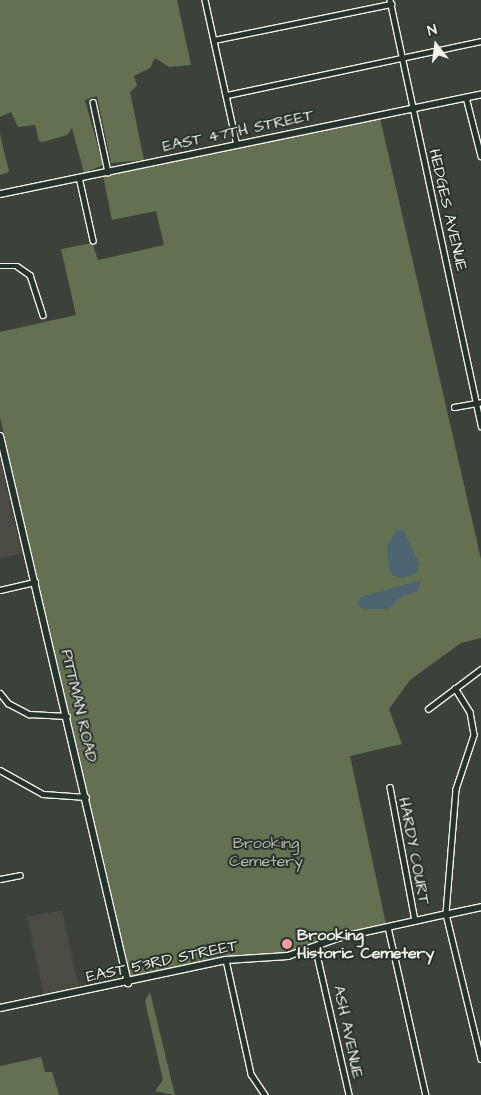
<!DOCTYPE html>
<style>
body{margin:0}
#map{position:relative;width:481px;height:1095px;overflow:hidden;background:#3c413a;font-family:"Architects Daughter",sans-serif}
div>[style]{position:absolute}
.built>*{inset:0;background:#4b4b44}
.green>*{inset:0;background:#637052}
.water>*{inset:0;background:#4c6571}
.roads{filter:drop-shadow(1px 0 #f4f1e8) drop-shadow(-1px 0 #f4f1e8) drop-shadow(0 1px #f4f1e8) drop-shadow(0 -1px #f4f1e8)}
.street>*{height:4.5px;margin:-2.25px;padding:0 2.25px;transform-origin:2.25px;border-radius:2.25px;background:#26332d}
.secondary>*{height:6px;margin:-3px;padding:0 3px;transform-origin:3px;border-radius:3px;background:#26332d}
.dots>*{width:14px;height:14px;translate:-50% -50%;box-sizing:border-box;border:2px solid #26332d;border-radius:50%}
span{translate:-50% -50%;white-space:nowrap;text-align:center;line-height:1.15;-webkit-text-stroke:4px #26332d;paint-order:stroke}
.street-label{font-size:16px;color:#f4f1e8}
.park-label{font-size:16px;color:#babdac}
.poi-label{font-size:16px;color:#f4f1e8;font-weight:700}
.left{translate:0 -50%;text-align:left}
.north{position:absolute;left:411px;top:20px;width:50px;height:50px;-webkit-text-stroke:4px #26332d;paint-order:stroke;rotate:345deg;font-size:14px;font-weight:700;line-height:20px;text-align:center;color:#f4f1e8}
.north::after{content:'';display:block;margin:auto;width:18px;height:22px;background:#f4f1e8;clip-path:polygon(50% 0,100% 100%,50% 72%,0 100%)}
</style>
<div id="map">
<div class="built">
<div style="clip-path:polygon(0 458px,17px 534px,26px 553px,0 558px)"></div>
<div style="clip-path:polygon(62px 910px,79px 988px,44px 996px,27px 917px)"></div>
</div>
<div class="green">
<div style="clip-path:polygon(0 0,177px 0,191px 65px,169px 67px,155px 58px,150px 68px,134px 76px,137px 86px,130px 92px,144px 160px,111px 163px,97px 96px,85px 100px,103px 165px,84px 173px,72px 128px,67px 135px,43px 142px,39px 141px,35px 125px,18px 127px,11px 112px,0 117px)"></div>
<div style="clip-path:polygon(380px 118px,481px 559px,481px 638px,461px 643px,410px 680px,389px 709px,402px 744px,350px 756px,386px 924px,330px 937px,290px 953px,246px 955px,131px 977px,0 417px,0 332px,76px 315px,61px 249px,92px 243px,98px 260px,164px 245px,156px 211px,112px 220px,103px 176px)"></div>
<div style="clip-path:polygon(0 134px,9px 172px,0 175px)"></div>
<div style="clip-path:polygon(150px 992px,175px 1095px,155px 1091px,163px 1080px,145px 1001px)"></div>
<div style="clip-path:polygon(41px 1057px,45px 1072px,52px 1072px,59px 1095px,0 1095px,0 1066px)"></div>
</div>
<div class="water">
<div style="clip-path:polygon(397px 530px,403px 530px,419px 563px,417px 573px,403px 578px,393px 576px,389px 568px,387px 546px)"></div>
<div style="clip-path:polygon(421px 580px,417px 592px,402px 596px,389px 609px,363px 609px,357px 604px,361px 597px)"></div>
</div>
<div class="roads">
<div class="street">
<div style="left:205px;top:0;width:148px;rotate:77.6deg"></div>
<div style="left:390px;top:0;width:436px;rotate:77.9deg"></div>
<div style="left:214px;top:40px;width:181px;rotate:-11.5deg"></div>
<div style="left:227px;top:95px;width:260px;rotate:-12deg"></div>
<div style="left:466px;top:97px;width:61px;rotate:75.7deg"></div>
<div style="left:93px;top:102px;width:72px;rotate:77.9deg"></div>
<div style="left:79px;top:177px;width:65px;rotate:77.5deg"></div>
<div style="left:0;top:266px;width:17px"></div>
<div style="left:17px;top:266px;width:16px;rotate:35deg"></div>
<div style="left:30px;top:275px;width:42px;rotate:72deg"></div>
<div style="left:454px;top:407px;width:27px;rotate:-10deg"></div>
<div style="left:0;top:590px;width:36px;rotate:-13deg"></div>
<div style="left:455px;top:688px;width:28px;rotate:58deg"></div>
<div style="left:470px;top:712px;width:23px;rotate:80deg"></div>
<div style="left:474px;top:735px;width:57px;rotate:108.4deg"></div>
<div style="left:456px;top:789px;width:125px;rotate:94.6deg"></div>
<div style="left:446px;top:914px;width:149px;rotate:76.4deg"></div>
<div style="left:0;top:693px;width:13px;rotate:51deg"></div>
<div style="left:8px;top:703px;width:24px;rotate:28deg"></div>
<div style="left:29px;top:714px;width:38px;rotate:3deg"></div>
<div style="left:428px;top:709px;width:66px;rotate:-37deg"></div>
<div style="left:0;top:770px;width:49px;rotate:29.2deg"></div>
<div style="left:43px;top:794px;width:43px;rotate:4deg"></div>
<div style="left:390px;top:787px;width:136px;rotate:79.4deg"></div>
<div style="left:0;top:879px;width:20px;rotate:-11deg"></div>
<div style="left:388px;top:927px;width:172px;rotate:77.3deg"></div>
<div style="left:315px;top:946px;width:153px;rotate:77.1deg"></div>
<div style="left:226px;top:960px;width:117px;rotate:77.6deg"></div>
<div style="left:251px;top:1074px;width:25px;rotate:56deg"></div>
</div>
<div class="secondary">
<div style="left:0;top:194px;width:491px;rotate:-11.7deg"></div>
<div style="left:0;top:436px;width:562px;rotate:76.83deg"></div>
<div style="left:449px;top:914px;width:33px;rotate:-12deg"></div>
<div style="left:0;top:1008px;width:231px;rotate:-12deg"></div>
<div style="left:226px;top:960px;width:62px;rotate:-3.7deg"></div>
<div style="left:288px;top:956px;width:53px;rotate:-19.8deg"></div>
<div style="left:338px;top:938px;width:111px;rotate:-12.5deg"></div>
</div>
</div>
<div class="dots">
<div style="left:287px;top:944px;background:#ff9aa2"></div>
</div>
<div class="street-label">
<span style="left:238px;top:131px;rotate:-12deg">EAST 47TH STREET</span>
<span style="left:448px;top:210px;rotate:77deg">HEDGES AVENUE</span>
<span style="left:79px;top:706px;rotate:77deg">PITTMAN ROAD</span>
<span style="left:414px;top:851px;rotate:79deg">HARDY COURT</span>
<span style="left:162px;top:961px;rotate:-12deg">EAST 53RD STREET</span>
<span style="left:348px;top:1032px;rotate:78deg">ASH AVENUE</span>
</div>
<div class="park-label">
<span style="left:266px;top:852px">Brooking<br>Cemetery</span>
</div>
<div class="poi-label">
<span class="left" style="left:297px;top:944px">Brooking<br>Historic Cemetery</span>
</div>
<div class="north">N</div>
</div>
